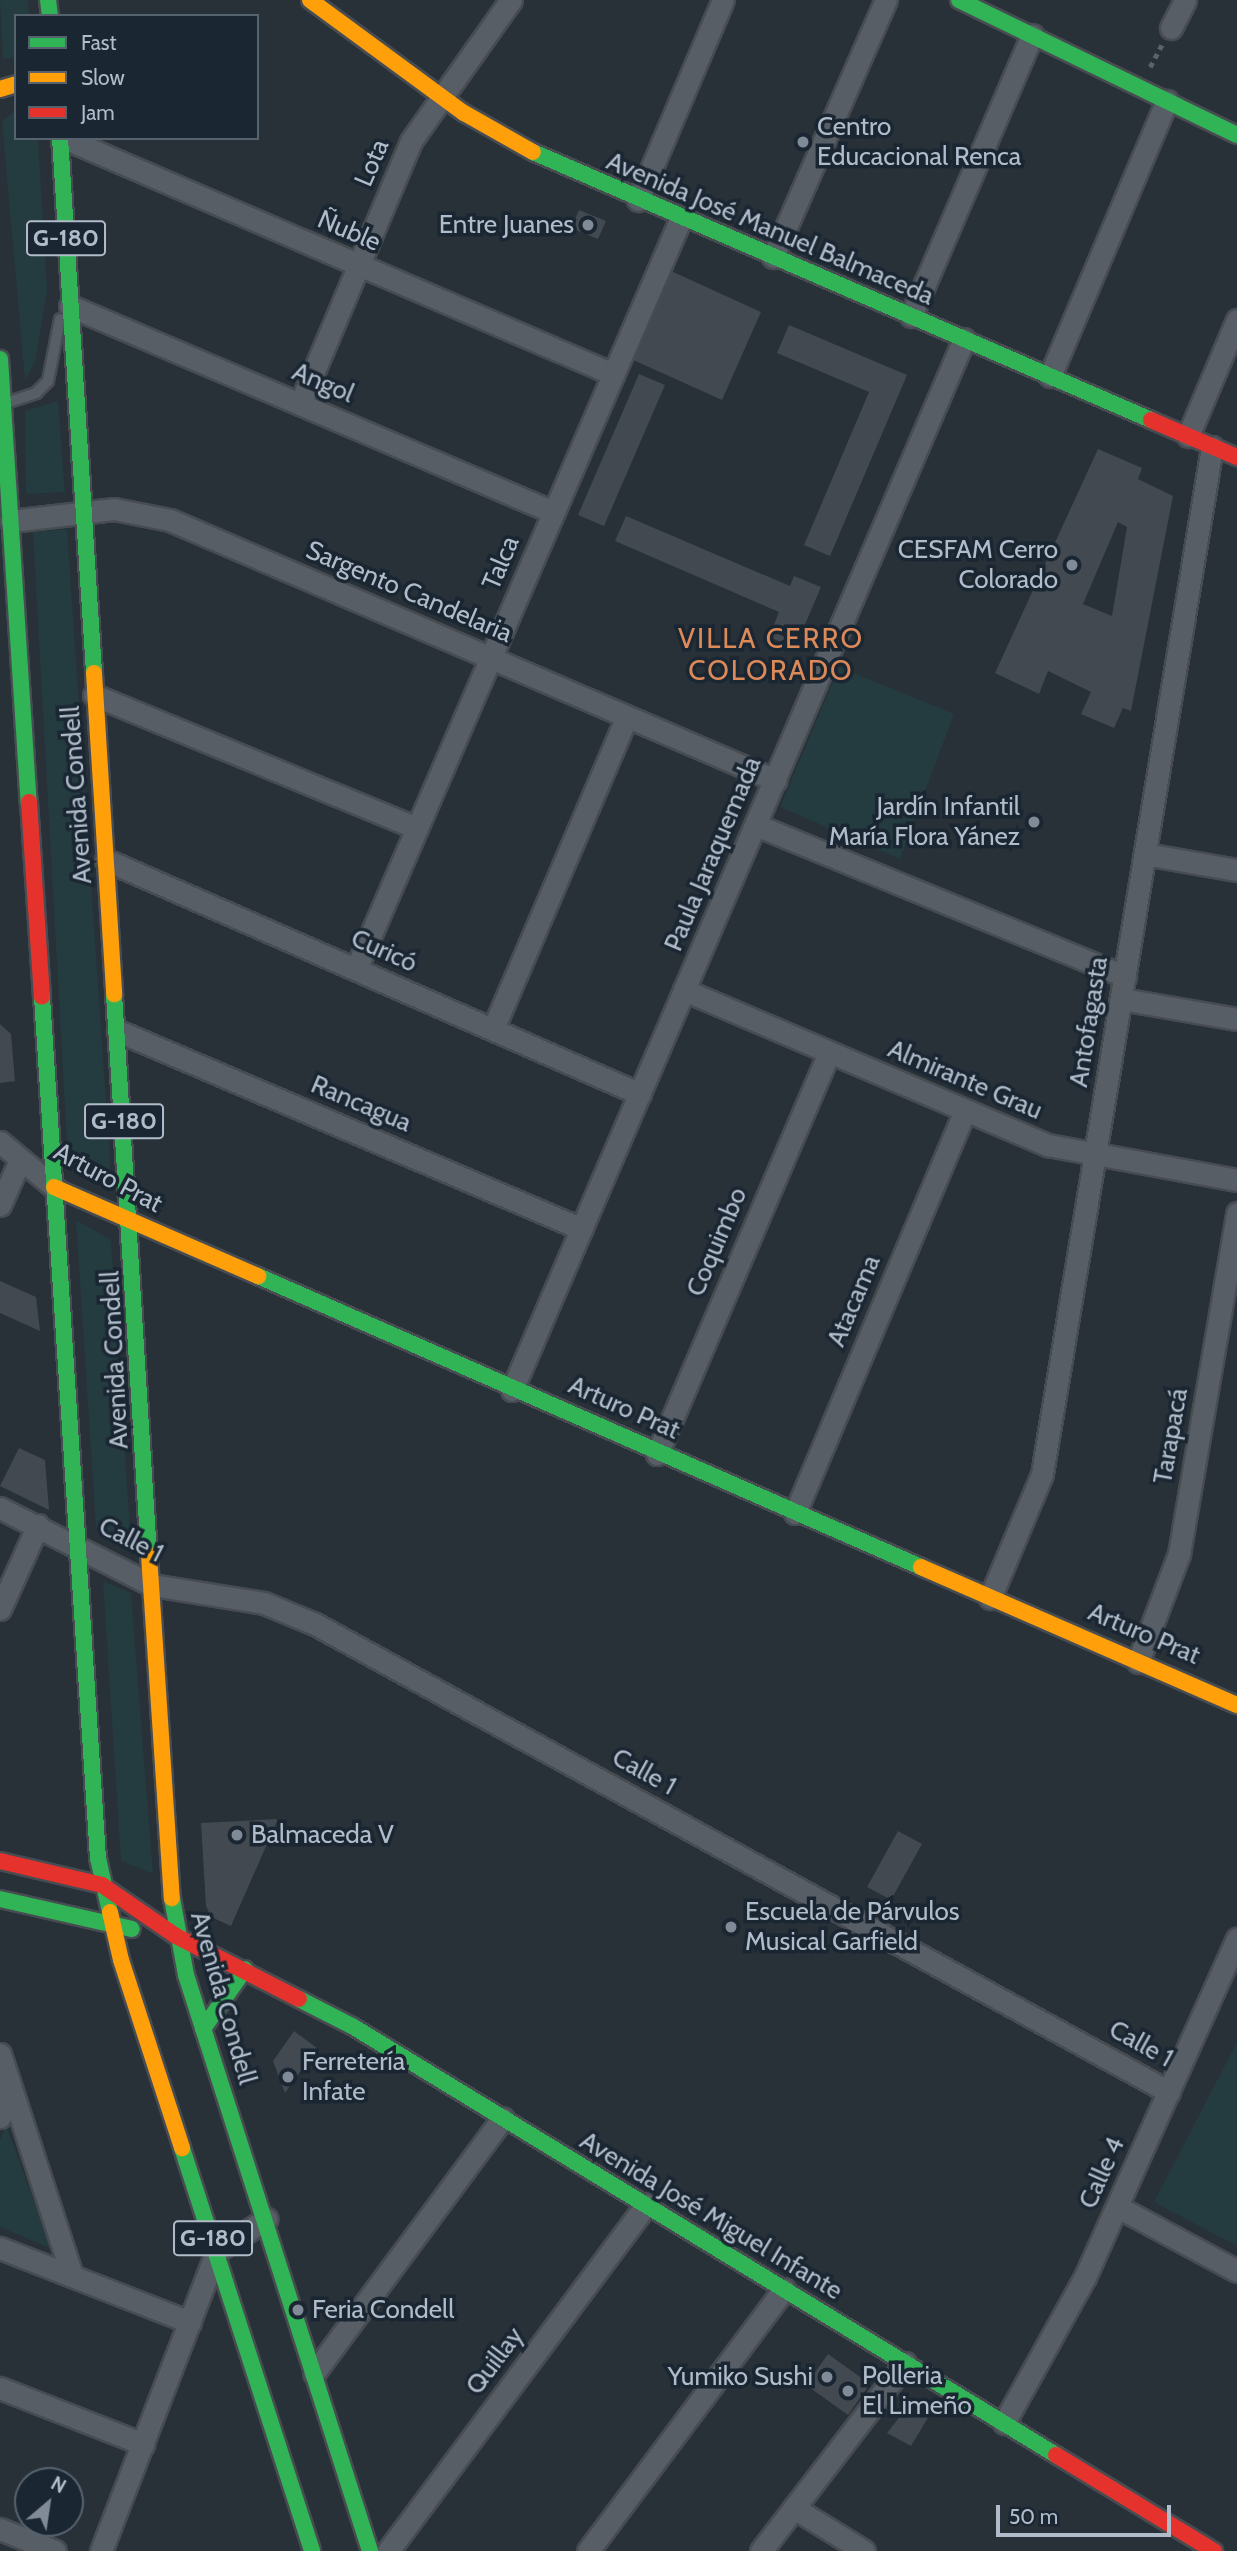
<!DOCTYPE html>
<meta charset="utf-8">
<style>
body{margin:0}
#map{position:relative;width:1237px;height:2551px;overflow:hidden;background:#283038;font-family:Cabin,sans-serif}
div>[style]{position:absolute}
.green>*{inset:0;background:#243c3f}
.building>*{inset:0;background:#424950}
.path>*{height:4.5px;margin-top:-2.25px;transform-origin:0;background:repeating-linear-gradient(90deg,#5b6269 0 5px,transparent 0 10px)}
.roads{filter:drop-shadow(2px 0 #474c52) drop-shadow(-2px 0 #474c52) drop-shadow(0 2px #474c52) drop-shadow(0 -2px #474c52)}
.lane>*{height:10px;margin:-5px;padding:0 5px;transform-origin:5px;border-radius:5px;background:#585e66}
.street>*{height:21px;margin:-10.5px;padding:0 10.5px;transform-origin:10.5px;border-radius:10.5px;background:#585e66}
.fast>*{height:16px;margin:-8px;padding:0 8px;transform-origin:8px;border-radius:8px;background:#30b455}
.slow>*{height:16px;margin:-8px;padding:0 8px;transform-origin:8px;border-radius:8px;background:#ff9f0a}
.jam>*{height:16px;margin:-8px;padding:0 8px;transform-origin:8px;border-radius:8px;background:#e5322d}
.dots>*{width:19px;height:19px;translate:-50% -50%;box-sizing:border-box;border:4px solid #1b2633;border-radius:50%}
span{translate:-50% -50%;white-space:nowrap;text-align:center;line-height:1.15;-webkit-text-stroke:7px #1b2633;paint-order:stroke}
.shield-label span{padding:2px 5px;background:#1b2633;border:2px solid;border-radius:5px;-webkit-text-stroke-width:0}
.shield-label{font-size:24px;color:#b1bcca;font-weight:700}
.poi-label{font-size:26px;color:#b1bcca}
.left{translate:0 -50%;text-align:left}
.right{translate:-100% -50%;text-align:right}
.street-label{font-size:26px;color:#b1bcca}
.neighbourhood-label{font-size:28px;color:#dd8a59;letter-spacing:2px}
.legend{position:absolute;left:14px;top:14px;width:245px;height:126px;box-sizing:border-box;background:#1b2633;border:2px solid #57626f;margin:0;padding:9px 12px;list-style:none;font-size:21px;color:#b1bcca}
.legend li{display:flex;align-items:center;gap:14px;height:35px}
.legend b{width:35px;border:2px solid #57626f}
.north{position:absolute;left:14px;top:2467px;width:70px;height:70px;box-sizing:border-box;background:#1b2633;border:2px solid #57626f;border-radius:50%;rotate:29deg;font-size:19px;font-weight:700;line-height:28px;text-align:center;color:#b1bcca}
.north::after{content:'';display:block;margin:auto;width:24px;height:32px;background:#818b97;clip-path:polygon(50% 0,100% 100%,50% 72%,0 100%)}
.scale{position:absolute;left:996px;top:2505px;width:175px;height:32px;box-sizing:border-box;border:4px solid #b1bcca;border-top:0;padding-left:9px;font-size:21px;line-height:24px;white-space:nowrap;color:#b1bcca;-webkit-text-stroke:5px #1b2633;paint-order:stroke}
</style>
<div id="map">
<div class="green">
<div style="clip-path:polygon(0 0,28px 0,29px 16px,16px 16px,16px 58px,3px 59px)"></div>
<div style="clip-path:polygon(16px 109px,16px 138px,38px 138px,47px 290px,35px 362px,25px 380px,2px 122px)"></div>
<div style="clip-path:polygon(58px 401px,65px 492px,26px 494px,25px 411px)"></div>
<div style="clip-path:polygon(67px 529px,112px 1189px,68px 1162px,33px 532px)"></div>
<div style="clip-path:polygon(839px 667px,954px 714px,900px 859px,780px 807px)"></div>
<div style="clip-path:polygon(76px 1220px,111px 1240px,131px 1546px,96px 1527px)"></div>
<div style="clip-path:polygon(103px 1581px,131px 1593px,153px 1874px,121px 1861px)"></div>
<div style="clip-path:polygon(1237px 2042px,1237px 2246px,1154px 2202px)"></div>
<div style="clip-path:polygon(6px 2125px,52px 2249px,0 2227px,0 2140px)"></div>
</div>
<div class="building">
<div style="clip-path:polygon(579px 210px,606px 221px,598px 239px,571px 228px)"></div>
<div style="clip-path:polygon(671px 271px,761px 312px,722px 400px,631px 359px)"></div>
<div style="clip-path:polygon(789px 325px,907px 375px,830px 556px,804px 545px,869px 392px,777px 353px)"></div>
<div style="clip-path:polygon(639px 374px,665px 385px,604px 526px,578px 515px)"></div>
<div style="clip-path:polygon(evenodd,1098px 449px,1142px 468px,1138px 479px,1173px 496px,1131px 711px,1123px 708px,1114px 728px,1081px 714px,1091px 692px,1048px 671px,1039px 694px,995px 673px,1098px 449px,1118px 522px,1127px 527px,1112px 616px,1083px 604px,1118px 522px)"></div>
<div style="clip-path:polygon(626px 516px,790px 586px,794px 576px,821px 587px,795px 648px,769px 637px,779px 612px,615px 541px)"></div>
<div style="clip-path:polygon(0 1024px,11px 1034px,15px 1081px,0 1083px)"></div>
<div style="clip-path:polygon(0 1281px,36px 1297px,40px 1331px,0 1313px)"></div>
<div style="clip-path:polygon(19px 1448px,45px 1460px,49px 1510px,0 1486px)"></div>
<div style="clip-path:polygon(278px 1819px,231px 1926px,211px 1917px,206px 1906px,201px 1823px)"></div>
<div style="clip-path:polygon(898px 1831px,922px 1844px,891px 1900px,867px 1887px)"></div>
<div style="clip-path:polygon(294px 2031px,317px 2048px,285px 2093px,273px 2061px)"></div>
<div style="clip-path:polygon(828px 2354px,870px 2384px,848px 2415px,806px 2385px)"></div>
<div style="clip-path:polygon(909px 2405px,929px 2416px,911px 2446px,887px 2433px)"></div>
</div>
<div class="path">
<div style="left:1150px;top:67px;width:26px;rotate:-62deg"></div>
</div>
<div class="roads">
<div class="lane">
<div style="left:6px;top:403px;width:32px;rotate:-18deg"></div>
<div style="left:36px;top:393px;width:17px;rotate:-45deg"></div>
<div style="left:48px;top:381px;width:63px;rotate:-79deg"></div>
</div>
<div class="street">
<div style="left:1171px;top:28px;width:31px;rotate:-63deg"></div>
<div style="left:64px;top:138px;width:598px;rotate:23.26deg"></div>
<div style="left:638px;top:200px;width:217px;rotate:-67deg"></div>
<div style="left:773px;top:257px;width:281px;rotate:-66.3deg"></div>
<div style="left:70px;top:306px;width:525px;rotate:23.1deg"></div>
<div style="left:911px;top:316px;width:306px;rotate:-66.7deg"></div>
<div style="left:1050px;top:376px;width:299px;rotate:-67deg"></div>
<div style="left:300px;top:404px;width:285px;rotate:-67.1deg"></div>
<div style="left:411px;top:141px;width:173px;rotate:-54.7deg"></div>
<div style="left:1188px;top:436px;width:126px;rotate:-67.1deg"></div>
<div style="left:11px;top:521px;width:104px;rotate:-6.6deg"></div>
<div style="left:114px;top:509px;width:57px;rotate:11.1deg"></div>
<div style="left:170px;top:520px;width:659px;rotate:23.26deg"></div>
<div style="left:94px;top:695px;width:349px;rotate:22.4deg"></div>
<div style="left:756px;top:825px;width:399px;rotate:22.3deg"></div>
<div style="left:1145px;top:854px;width:93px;rotate:9.9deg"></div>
<div style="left:106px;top:860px;width:583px;rotate:23.66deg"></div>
<div style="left:356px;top:969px;width:818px;rotate:-66.6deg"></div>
<div style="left:684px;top:990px;width:396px;rotate:23.1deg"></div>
<div style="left:1048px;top:1145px;width:192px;rotate:10.5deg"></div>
<div style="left:1121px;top:999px;width:118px;rotate:9.8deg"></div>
<div style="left:493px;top:1029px;width:340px;rotate:-66.8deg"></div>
<div style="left:118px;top:1031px;width:504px;rotate:23.11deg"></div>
<div style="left:0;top:1142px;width:70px;rotate:39.8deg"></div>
<div style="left:0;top:1205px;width:49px;rotate:-66deg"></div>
<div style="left:512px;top:1390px;width:1144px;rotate:-66.73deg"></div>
<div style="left:657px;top:1454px;width:437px;rotate:-66.8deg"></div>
<div style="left:0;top:1508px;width:170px;rotate:26.9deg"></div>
<div style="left:152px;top:1585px;width:113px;rotate:9.1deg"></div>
<div style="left:264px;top:1603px;width:55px;rotate:22.4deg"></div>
<div style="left:315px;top:1624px;width:974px;rotate:28.72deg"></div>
<div style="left:795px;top:1513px;width:436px;rotate:-67.1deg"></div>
<div style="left:990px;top:1598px;width:134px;rotate:-67.2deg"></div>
<div style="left:1042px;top:1474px;width:1041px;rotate:-80.6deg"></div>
<div style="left:0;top:1609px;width:92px;rotate:-65.7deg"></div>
<div style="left:1138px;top:1662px;width:116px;rotate:-69.2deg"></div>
<div style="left:1179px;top:1554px;width:346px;rotate:-80.3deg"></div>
<div style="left:0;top:2054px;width:233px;rotate:72deg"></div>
<div style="left:0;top:2117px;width:30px;rotate:-69deg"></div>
<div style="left:1118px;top:2207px;width:135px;rotate:28.3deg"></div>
<div style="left:0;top:2248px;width:204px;rotate:21.3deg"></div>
<div style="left:314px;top:2373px;width:317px;rotate:-53.5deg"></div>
<div style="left:0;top:2388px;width:154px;rotate:21.4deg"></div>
<div style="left:1004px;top:2423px;width:167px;rotate:-61deg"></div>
<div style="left:1085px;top:2277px;width:371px;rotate:-65.8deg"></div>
<div style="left:794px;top:2508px;width:82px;rotate:31.6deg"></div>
<div style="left:0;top:2529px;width:59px;rotate:21.8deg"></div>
<div style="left:101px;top:2551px;width:322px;rotate:-68.9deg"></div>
<div style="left:217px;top:2251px;width:59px;rotate:-33.1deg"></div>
<div style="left:388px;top:2551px;width:432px;rotate:-53.3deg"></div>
<div style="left:588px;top:2551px;width:327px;rotate:-53.2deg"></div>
<div style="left:761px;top:2551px;width:237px;rotate:-52.5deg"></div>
</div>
<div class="fast">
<div style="left:48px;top:0;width:16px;rotate:83deg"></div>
<div style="left:959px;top:0;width:309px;rotate:25.9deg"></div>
<div style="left:60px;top:138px;width:536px;rotate:86.36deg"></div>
<div style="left:533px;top:152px;width:674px;rotate:23.44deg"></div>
<div style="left:0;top:359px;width:444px;rotate:86.3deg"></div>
<div style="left:114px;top:994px;width:562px;rotate:86.43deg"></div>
<div style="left:42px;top:997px;width:863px;rotate:86.28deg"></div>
<div style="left:98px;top:1858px;width:55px;rotate:77.5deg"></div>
<div style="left:258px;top:1276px;width:724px;rotate:23.7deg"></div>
<div style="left:172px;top:1898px;width:78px;rotate:79.7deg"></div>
<div style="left:186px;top:1975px;width:605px;rotate:72.28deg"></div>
<div style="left:0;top:1899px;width:135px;rotate:12.8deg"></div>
<div style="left:299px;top:1999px;width:59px;rotate:27deg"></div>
<div style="left:352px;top:2026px;width:824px;rotate:31.36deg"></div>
<div style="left:203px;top:2029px;width:73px;rotate:-55deg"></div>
<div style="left:182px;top:2148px;width:423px;rotate:72.1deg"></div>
</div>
<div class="slow">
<div style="left:310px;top:0;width:191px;rotate:36.3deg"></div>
<div style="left:464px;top:113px;width:79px;rotate:29.5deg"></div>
<div style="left:0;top:89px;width:17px;rotate:-17deg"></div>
<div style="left:94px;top:673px;width:322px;rotate:86.4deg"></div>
<div style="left:54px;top:1187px;width:223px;rotate:23.6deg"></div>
<div style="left:149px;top:1555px;width:344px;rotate:86.2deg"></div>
<div style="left:921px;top:1567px;width:345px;rotate:23.6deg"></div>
<div style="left:110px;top:1912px;width:49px;rotate:77.1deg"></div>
<div style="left:121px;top:1960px;width:198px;rotate:72deg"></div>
</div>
<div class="jam">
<div style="left:1151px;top:420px;width:94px;rotate:23.3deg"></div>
<div style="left:29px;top:802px;width:195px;rotate:86.2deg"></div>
<div style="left:0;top:1861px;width:105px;rotate:13.2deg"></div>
<div style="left:102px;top:1885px;width:90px;rotate:34.6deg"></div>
<div style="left:176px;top:1936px;width:138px;rotate:27.1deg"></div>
<div style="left:1056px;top:2455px;width:185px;rotate:31.3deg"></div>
</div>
</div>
<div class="dots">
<div style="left:803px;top:142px;background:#818b97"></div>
<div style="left:588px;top:225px;background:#818b97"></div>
<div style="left:1072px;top:565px;background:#818b97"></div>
<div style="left:1034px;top:822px;background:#818b97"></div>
<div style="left:237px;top:1835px;background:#818b97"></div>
<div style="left:731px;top:1927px;background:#818b97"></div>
<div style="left:288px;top:2077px;background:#818b97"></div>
<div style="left:298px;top:2310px;background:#818b97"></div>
<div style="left:827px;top:2377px;background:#818b97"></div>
<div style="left:848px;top:2391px;background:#818b97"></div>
</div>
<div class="shield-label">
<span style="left:66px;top:238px">G-180</span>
<span style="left:124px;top:1121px">G-180</span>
<span style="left:213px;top:2238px">G-180</span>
</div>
<div class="poi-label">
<span class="left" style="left:817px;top:142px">Centro<br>Educacional Renca</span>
<span class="right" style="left:574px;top:225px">Entre Juanes</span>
<span class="right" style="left:1058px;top:565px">CESFAM Cerro<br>Colorado</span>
<span class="right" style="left:1020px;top:822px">Jardín Infantil<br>María Flora Yánez</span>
<span class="left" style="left:251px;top:1835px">Balmaceda V</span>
<span class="left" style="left:745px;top:1927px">Escuela de Párvulos<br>Musical Garfield</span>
<span class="left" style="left:302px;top:2077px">Ferretería<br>Infate</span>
<span class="left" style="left:312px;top:2310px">Feria Condell</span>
<span class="left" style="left:862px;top:2391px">Polleria<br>El Limeño</span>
<span class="right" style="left:813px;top:2377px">Yumiko Sushi</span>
</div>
<div class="street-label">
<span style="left:372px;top:163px;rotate:-67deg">Lota</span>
<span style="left:770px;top:229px;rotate:23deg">Avenida José Manuel Balmaceda</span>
<span style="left:349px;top:231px;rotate:23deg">Ñuble</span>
<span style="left:323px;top:383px;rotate:23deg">Angol</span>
<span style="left:501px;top:563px;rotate:-67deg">Talca</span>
<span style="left:409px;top:592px;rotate:23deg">Sargento Candelaria</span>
<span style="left:77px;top:795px;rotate:-94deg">Avenida Condell</span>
<span style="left:713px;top:854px;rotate:-67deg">Paula Jaraquemada</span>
<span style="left:384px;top:951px;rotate:24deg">Curicó</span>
<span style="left:1089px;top:1022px;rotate:-81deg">Antofagasta</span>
<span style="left:965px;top:1080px;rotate:23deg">Almirante Grau</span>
<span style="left:361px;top:1104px;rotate:23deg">Rancagua</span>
<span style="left:108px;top:1178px;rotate:28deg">Arturo Prat</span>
<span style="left:717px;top:1242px;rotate:-67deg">Coquimbo</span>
<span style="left:854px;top:1301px;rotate:-67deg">Atacama</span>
<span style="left:115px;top:1360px;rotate:-93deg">Avenida Condell</span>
<span style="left:624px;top:1408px;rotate:24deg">Arturo Prat</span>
<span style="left:1171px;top:1436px;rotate:-80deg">Tarapacá</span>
<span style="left:131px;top:1540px;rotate:27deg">Calle 1</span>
<span style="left:1144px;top:1634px;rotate:23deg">Arturo Prat</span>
<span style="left:644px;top:1772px;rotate:29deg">Calle 1</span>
<span style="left:223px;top:1998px;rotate:74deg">Avenida Condell</span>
<span style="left:1141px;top:2044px;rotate:29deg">Calle 1</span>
<span style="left:1102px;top:2173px;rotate:-66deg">Calle 4</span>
<span style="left:711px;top:2216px;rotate:31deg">Avenida José Miguel Infante</span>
<span style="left:495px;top:2361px;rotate:-53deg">Quillay</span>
</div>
<div class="neighbourhood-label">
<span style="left:771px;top:654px">VILLA CERRO<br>COLORADO</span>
</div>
<ul class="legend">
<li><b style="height:9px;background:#30b455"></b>Fast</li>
<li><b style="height:9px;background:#ff9f0a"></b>Slow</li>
<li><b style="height:9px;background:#e5322d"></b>Jam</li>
</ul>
<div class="north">N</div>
<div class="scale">50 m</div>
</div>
